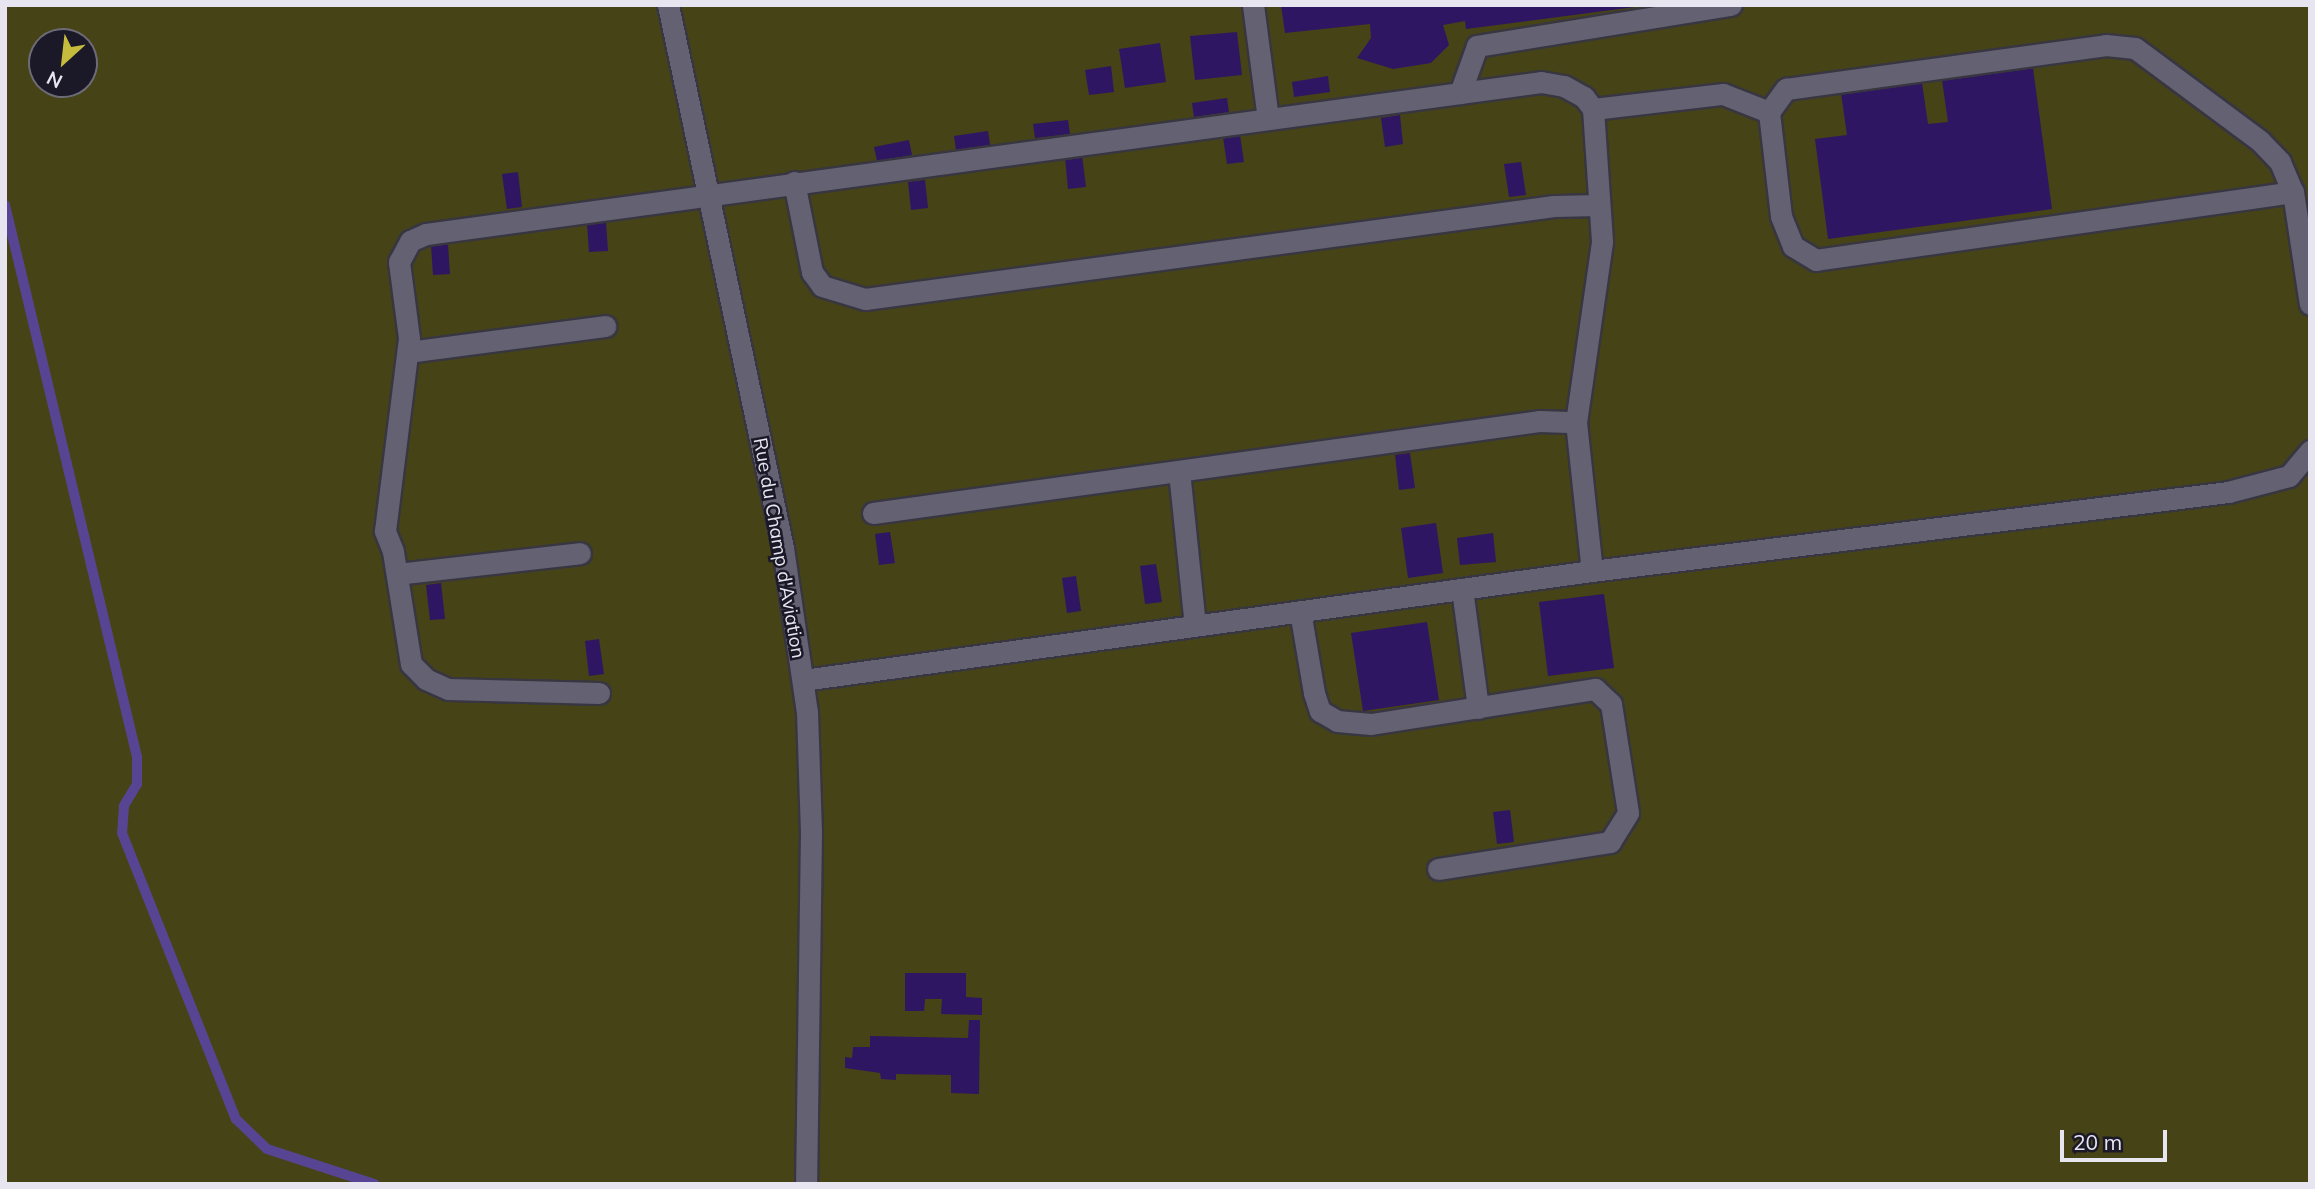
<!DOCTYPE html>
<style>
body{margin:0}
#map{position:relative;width:2315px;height:1189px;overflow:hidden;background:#1b1927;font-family:Mulish,sans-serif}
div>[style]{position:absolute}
.green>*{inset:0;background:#464316}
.stream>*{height:10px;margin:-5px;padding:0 5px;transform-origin:5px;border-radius:5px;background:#574593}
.building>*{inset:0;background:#2f1662}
.roads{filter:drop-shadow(2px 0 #383640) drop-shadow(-2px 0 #383640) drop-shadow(0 2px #383640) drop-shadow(0 -2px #383640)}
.minor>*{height:21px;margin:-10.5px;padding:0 10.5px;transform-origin:10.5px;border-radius:10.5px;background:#646173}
span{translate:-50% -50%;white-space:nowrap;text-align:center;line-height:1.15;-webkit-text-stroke:5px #1b1927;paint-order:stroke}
.street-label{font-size:19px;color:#e7e6f0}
.frame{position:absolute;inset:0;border:7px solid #e7e6f0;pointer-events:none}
.north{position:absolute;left:28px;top:28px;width:70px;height:70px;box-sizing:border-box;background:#1b1927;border:2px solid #6d6b77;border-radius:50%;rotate:207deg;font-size:19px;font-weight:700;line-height:28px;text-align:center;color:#e7e6f0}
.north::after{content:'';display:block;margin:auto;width:24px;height:32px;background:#c5bc3d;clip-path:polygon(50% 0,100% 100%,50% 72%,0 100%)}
.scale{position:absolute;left:2060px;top:1130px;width:107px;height:32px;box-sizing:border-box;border:4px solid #e7e6f0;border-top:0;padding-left:9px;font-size:21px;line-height:24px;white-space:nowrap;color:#e7e6f0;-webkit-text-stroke:5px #1b1927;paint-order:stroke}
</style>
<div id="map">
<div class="green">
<div style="clip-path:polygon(evenodd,5px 5px,2310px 5px,2310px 1184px,5px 1184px,5px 5px,42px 42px,84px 42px,84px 84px,42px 84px,42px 42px)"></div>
</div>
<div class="stream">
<div style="left:5px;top:205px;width:568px;rotate:76.55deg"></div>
<div style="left:137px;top:757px;width:27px;rotate:90deg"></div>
<div style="left:137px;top:784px;width:26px;rotate:121deg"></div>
<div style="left:124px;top:806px;width:27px;rotate:94deg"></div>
<div style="left:122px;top:833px;width:308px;rotate:68.3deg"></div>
<div style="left:236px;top:1119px;width:43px;rotate:44.1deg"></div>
<div style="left:267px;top:1149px;width:113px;rotate:18.1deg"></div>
</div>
<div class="building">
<div style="clip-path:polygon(1281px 5px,1635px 5px,1635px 7px,1466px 29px,1465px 21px,1443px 25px,1449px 45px,1431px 63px,1393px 69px,1357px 58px,1371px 38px,1370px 24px,1285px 33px)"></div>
<div style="clip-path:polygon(1237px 32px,1242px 75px,1195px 80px,1190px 36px)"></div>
<div style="clip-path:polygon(1160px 43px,1166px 82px,1125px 88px,1119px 49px)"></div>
<div style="clip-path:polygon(1111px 66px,1114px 92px,1089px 95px,1085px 70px)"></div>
<div style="clip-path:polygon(2033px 68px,2052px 209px,1828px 239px,1815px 139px,1847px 135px,1841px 93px,1922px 83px,1928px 124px,1948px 122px,1942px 80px)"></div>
<div style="clip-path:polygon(1328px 76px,1330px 92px,1294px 97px,1292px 82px)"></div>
<div style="clip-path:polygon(1227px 98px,1229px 112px,1194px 117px,1192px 103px)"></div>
<div style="clip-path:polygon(1400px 115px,1403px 144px,1385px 147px,1381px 118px)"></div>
<div style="clip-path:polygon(1068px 120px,1070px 134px,1035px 138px,1033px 124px)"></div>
<div style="clip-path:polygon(988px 131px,990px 145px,956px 150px,954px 136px)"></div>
<div style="clip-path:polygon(1240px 135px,1244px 162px,1227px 164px,1223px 137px)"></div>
<div style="clip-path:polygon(909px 140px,912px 155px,877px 161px,874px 147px)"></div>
<div style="clip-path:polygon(1082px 155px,1086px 187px,1068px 189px,1065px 158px)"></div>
<div style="clip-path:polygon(1521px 162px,1526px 195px,1509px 197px,1504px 164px)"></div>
<div style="clip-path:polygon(518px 172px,522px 207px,507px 209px,502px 174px)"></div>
<div style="clip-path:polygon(925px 180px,928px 208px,911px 210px,908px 182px)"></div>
<div style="clip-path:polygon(606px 222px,608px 251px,589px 252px,587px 224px)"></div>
<div style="clip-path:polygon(448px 244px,450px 274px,433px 275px,431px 245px)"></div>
<div style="clip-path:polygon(1410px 453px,1415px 488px,1399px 490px,1395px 455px)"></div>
<div style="clip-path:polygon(1436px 523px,1443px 573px,1408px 578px,1401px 528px)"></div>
<div style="clip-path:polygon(890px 532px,895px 563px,879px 565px,875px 534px)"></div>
<div style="clip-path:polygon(1493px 533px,1496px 562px,1460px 565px,1457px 538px)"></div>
<div style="clip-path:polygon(1156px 564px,1162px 602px,1145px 604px,1140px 566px)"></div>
<div style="clip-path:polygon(1076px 576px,1081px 611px,1067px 613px,1062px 578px)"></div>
<div style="clip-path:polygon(441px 583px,445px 619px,430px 620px,426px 585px)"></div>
<div style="clip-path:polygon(1604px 594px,1614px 668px,1548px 676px,1539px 602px)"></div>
<div style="clip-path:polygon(1427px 622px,1439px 700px,1363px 711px,1351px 633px)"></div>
<div style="clip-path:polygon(599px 639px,604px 674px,589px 676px,585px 641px)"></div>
<div style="clip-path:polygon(1510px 810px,1514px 842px,1497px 844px,1493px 812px)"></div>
<div style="clip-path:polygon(905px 973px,966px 973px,966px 997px,982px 998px,982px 1015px,941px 1014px,942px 999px,925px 999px,924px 1011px,905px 1011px)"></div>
<div style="clip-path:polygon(969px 1020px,980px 1020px,979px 1094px,951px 1093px,951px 1075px,896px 1074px,896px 1080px,881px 1079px,880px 1073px,845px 1068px,845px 1057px,852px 1058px,853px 1047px,870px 1047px,870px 1036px,968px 1038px)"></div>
</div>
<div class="roads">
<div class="minor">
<div style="left:668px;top:5px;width:555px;rotate:78.04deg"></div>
<div style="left:783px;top:548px;width:166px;rotate:81.7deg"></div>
<div style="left:807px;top:712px;width:119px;rotate:88.1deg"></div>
<div style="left:811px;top:831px;width:353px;rotate:90.8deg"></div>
<div style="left:1253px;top:5px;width:115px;rotate:82.5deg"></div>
<div style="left:1460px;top:93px;width:50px;rotate:-70.1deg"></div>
<div style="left:1477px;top:46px;width:257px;rotate:-9.2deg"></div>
<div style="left:1593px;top:109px;width:131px;rotate:-6.6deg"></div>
<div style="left:1723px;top:94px;width:49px;rotate:21.4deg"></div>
<div style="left:794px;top:182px;width:92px;rotate:78.7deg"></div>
<div style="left:812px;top:272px;width:17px;rotate:54deg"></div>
<div style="left:822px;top:286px;width:45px;rotate:16.8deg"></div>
<div style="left:865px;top:299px;width:695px;rotate:-7.69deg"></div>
<div style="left:1554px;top:206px;width:44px;rotate:-1.3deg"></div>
<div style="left:2293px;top:192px;width:482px;rotate:171.9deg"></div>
<div style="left:1816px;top:260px;width:27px;rotate:-149deg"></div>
<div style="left:1793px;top:246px;width:32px;rotate:-112deg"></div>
<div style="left:1781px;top:216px;width:105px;rotate:-96.6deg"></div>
<div style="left:1769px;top:112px;width:29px;rotate:-54deg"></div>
<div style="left:1786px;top:89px;width:323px;rotate:-7.8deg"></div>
<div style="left:2106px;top:45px;width:29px;rotate:6deg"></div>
<div style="left:2135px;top:48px;width:156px;rotate:36.6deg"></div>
<div style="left:2260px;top:141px;width:29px;rotate:46deg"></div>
<div style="left:2280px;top:162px;width:33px;rotate:67deg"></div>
<div style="left:2293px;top:192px;width:113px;rotate:81.4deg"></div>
<div style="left:408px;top:352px;width:199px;rotate:-7.5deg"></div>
<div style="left:1179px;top:471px;width:155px;rotate:84.1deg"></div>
<div style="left:873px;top:513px;width:672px;rotate:-7.86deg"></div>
<div style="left:1539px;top:421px;width:37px;rotate:2deg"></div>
<div style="left:397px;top:574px;width:184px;rotate:-6.5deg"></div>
<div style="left:1462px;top:589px;width:120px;rotate:82.3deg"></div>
<div style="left:1300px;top:611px;width:83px;rotate:80.3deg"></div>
<div style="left:1314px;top:693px;width:19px;rotate:72deg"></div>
<div style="left:1320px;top:711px;width:20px;rotate:30deg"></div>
<div style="left:1337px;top:721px;width:34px;rotate:5deg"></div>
<div style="left:1371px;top:724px;width:227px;rotate:-8.9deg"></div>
<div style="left:1595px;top:689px;width:22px;rotate:43deg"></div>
<div style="left:1611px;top:704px;width:110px;rotate:81.1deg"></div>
<div style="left:1628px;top:813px;width:34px;rotate:122deg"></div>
<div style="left:1610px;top:842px;width:174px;rotate:171.1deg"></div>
<div style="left:803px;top:680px;width:796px;rotate:-7.87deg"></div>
<div style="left:1592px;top:571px;width:641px;rotate:-7.08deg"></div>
<div style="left:2228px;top:492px;width:63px;rotate:-14.7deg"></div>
<div style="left:2289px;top:476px;width:33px;rotate:-50deg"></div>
<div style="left:599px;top:693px;width:151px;rotate:-178.5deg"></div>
<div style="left:448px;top:689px;width:24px;rotate:-156deg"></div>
<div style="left:426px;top:679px;width:21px;rotate:-135deg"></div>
<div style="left:411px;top:664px;width:114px;rotate:-99.1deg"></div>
<div style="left:393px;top:551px;width:22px;rotate:-112deg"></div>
<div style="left:385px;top:531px;width:194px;rotate:-82.9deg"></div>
<div style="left:409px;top:338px;width:77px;rotate:-97.5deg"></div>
<div style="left:399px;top:262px;width:24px;rotate:-62deg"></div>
<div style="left:410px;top:241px;width:17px;rotate:-24deg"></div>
<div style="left:426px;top:234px;width:1125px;rotate:-7.76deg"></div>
<div style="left:1541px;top:82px;width:23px;rotate:10deg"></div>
<div style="left:1564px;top:86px;width:23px;rotate:29deg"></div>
<div style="left:1584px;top:97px;width:15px;rotate:53deg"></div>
<div style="left:1593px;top:109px;width:133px;rotate:86.1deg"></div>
<div style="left:1602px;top:242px;width:182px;rotate:98.2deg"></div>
<div style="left:1576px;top:422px;width:150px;rotate:83.9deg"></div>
</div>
</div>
<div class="street-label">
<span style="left:779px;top:548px;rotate:80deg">Rue du Champ d'Aviation</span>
</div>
<div class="frame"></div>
<div class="north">N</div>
<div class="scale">20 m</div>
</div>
